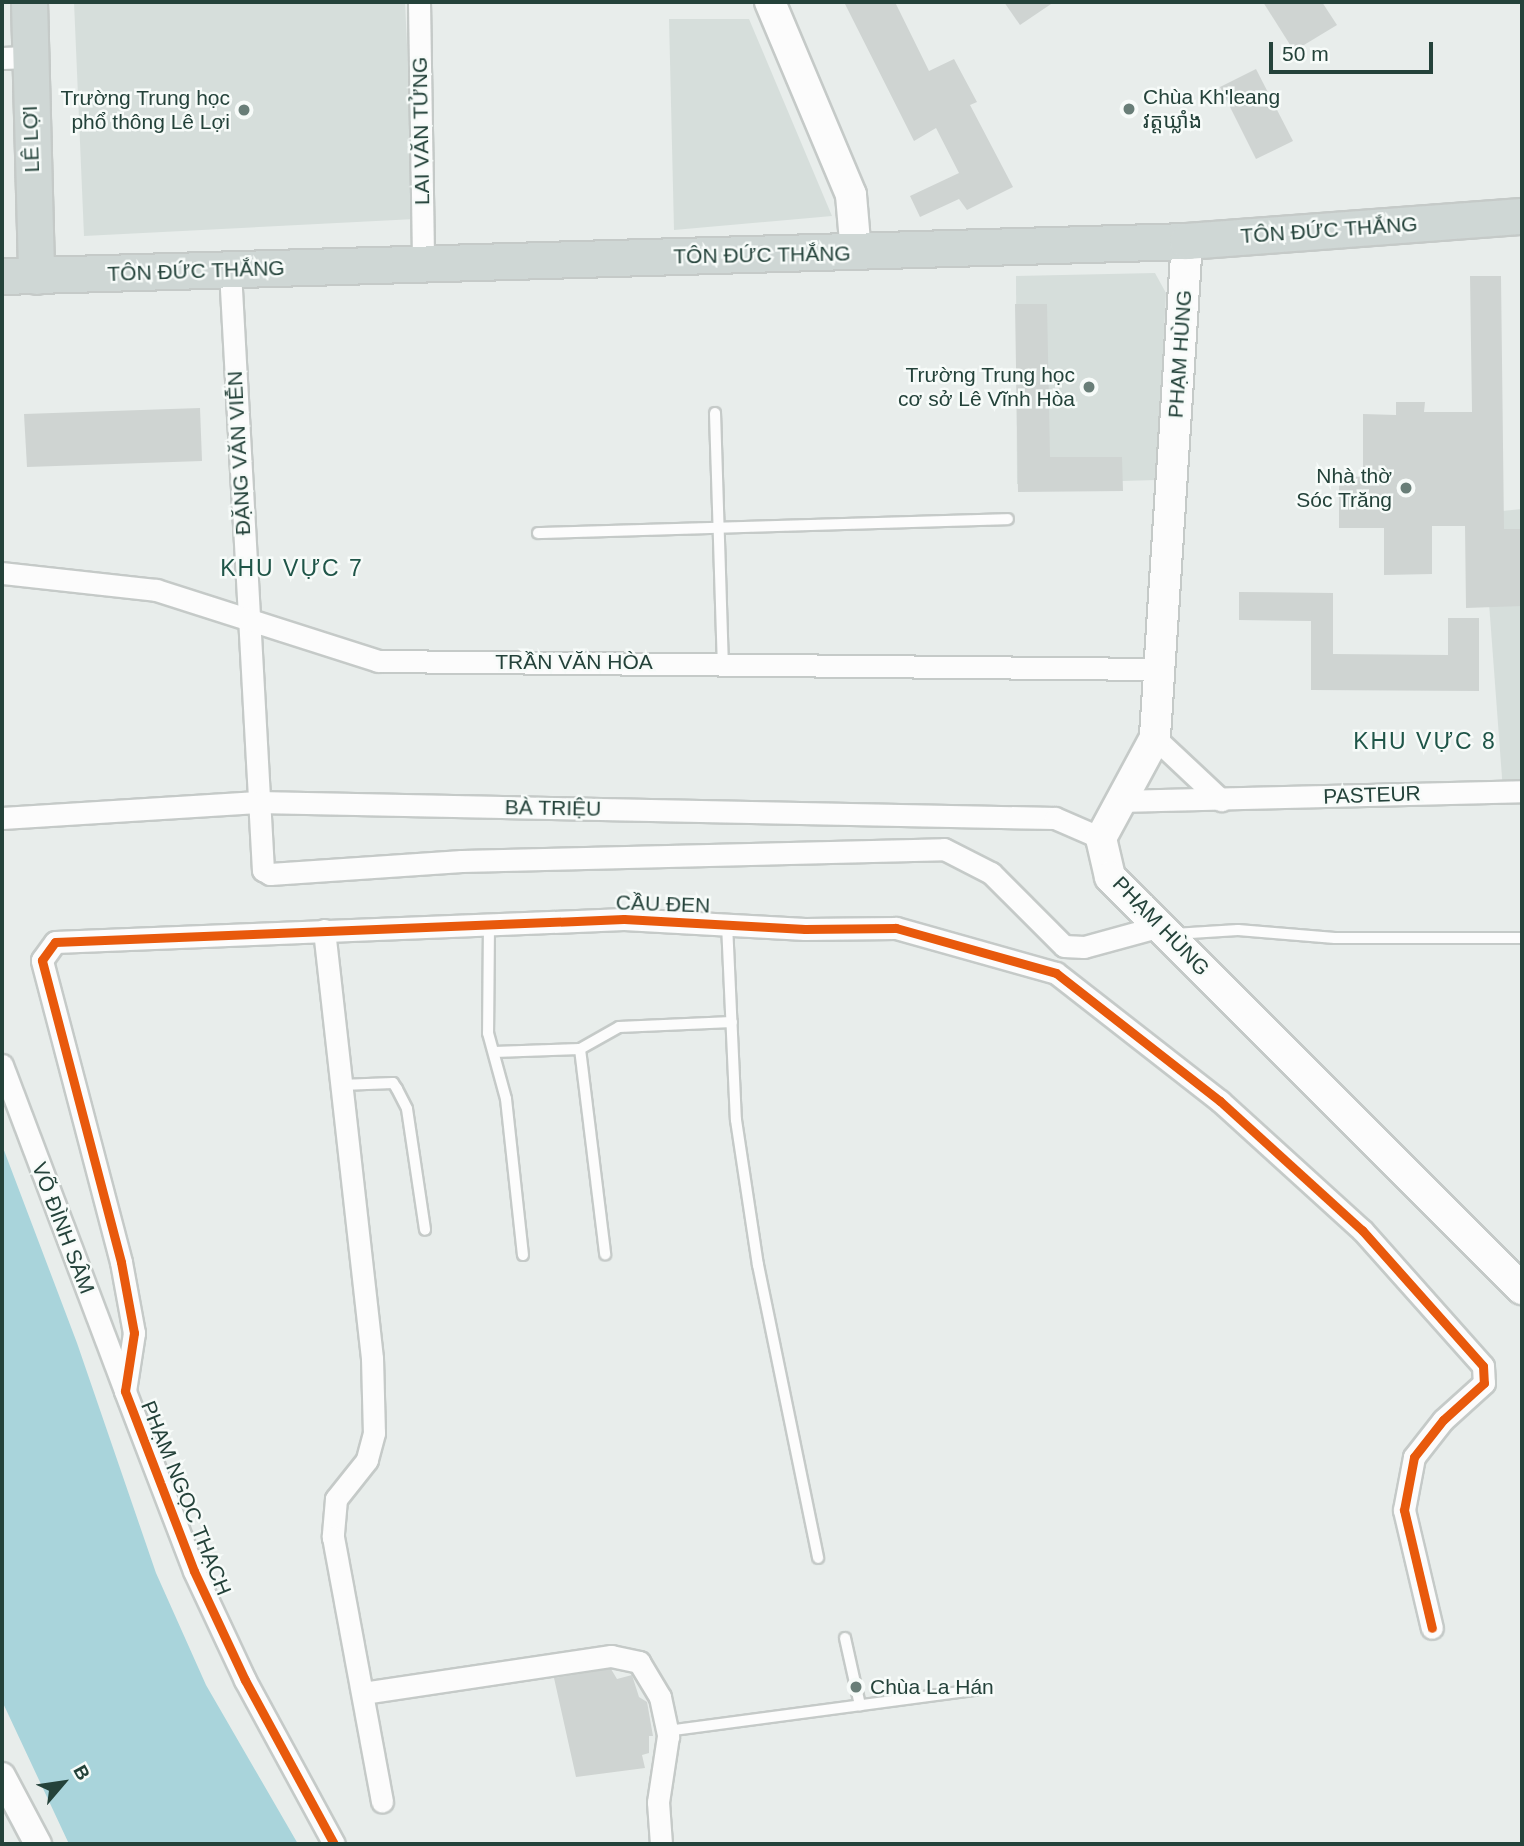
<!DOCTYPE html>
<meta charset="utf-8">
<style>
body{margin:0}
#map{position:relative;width:1524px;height:1846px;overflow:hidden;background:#e8edeb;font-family:Arial,"Noto Sans Khmer",sans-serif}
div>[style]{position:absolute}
.built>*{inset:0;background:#d6dedb}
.water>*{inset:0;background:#a9d4db}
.building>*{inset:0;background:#cfd4d2}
.roads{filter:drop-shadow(2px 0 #c5cac8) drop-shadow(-2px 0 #c5cac8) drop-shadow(0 2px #c5cac8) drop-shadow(0 -2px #c5cac8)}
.service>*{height:10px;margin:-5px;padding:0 5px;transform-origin:5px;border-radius:5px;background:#fcfcfc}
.minor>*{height:21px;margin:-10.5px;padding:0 10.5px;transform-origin:10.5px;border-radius:10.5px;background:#fcfcfc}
.tertiary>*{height:26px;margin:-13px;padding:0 13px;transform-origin:13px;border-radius:13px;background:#fcfcfc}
.secondary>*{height:30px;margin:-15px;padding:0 15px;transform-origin:15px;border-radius:15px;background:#fcfcfc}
.primary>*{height:35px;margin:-17.5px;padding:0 17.5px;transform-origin:17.5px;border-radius:17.5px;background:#cfd7d5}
.cycleway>*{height:9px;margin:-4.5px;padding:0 4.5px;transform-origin:4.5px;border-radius:4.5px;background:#e8590c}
.dots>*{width:19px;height:19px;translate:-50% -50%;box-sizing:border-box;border:4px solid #f7fbf9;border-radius:50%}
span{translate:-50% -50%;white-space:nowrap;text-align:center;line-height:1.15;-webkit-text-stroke:5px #f7fbf9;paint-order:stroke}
.poi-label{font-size:21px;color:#24423a}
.left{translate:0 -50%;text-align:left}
.right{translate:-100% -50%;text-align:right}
.street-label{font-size:21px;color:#24423a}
.neighbourhood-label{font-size:23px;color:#1f5548;letter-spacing:2px}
.frame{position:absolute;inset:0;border:4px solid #24423a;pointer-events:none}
.north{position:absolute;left:28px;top:1748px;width:70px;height:70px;-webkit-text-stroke:5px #f7fbf9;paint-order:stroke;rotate:61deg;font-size:19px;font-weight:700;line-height:28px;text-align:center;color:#24423a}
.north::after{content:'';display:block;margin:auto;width:24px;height:32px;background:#24423a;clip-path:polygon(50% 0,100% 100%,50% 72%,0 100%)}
.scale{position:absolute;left:1269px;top:42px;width:164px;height:32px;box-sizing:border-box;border:4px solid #24423a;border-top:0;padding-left:9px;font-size:21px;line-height:24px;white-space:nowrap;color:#24423a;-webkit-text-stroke:5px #f7fbf9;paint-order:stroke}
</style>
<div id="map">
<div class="built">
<div style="clip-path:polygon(74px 2px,405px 2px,415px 219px,84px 236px)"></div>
<div style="clip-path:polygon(669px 19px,749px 19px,832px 216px,674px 230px)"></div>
<div style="clip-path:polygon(1155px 273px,1166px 293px,1157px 480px,1017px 484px,1016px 276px)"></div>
<div style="clip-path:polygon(1522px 509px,1522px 789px,1503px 791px,1489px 603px,1502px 511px)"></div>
</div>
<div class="water">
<div style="clip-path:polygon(2px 1145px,77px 1343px,156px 1573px,206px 1685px,298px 1844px,69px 1844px,2px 1701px)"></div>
</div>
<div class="building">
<div style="clip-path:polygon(844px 2px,895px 2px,929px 71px,954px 59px,977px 102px,970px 105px,1013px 187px,967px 210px,959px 199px,920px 217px,910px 196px,959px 173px,936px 128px,914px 141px)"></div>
<div style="clip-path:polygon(1004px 2px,1054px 2px,1020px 25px)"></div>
<div style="clip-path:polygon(1263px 2px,1322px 2px,1337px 25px,1294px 51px)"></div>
<div style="clip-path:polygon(1256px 69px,1293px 141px,1256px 159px,1220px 87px)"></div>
<div style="clip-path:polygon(1470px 276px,1501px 276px,1504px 529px,1522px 529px,1522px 606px,1466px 608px,1465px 526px,1432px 526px,1432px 574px,1384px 575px,1384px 528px,1339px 528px,1339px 476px,1363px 477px,1363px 414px,1396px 415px,1396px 402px,1425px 402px,1424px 412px,1472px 412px)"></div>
<div style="clip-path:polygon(1015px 304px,1047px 304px,1050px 457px,1122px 457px,1123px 491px,1018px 492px)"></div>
<div style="clip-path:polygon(200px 408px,202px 461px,27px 467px,24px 414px)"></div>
<div style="clip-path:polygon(1239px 592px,1333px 593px,1333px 654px,1448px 655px,1448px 618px,1479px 618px,1479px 691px,1311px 690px,1311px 621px,1239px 620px)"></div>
<div style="clip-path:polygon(611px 1669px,617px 1679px,632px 1675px,639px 1697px,647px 1702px,653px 1736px,649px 1736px,649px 1753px,642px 1755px,645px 1768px,576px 1777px,554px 1678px)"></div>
</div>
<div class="roads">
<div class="service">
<div style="left:715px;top:413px;width:250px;rotate:88.2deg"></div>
<div style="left:538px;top:533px;width:470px;rotate:-1.7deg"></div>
<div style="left:489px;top:924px;width:109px;rotate:90.5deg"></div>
<div style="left:488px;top:1033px;width:68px;rotate:74.7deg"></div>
<div style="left:506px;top:1099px;width:157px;rotate:83.8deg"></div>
<div style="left:727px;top:924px;width:196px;rotate:87.4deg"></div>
<div style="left:736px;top:1120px;width:147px;rotate:81.4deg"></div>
<div style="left:758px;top:1265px;width:299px;rotate:78.4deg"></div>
<div style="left:1174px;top:934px;width:64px;rotate:-3.6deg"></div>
<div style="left:1238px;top:930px;width:97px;rotate:4.7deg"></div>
<div style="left:1335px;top:938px;width:187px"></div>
<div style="left:580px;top:1049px;width:207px;rotate:83deg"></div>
<div style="left:494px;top:1052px;width:86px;rotate:-2deg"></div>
<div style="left:580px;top:1049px;width:45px;rotate:-29.4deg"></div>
<div style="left:619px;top:1027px;width:113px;rotate:-2.5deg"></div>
<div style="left:341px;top:1085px;width:52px;rotate:-2.2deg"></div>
<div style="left:393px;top:1083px;width:7px;rotate:56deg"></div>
<div style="left:397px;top:1089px;width:22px;rotate:63deg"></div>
<div style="left:407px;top:1109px;width:122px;rotate:81.5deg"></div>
<div style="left:845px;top:1638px;width:69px;rotate:77.4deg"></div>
<div style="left:667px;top:1731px;width:310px;rotate:-7.6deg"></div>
</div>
<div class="minor">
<div style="left:419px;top:2px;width:259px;rotate:89.1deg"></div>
<div style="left:2px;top:58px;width:26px;rotate:-2deg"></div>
<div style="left:230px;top:271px;width:600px;rotate:86.85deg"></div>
<div style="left:263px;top:870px;width:8px;rotate:30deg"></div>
<div style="left:270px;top:874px;width:192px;rotate:-3.9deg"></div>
<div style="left:462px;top:861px;width:482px;rotate:-1.4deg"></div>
<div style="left:944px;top:849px;width:53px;rotate:27.1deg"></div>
<div style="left:991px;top:873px;width:103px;rotate:45deg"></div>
<div style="left:1064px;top:946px;width:20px;rotate:3deg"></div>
<div style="left:1084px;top:947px;width:79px;rotate:-15.4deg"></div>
<div style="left:2px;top:573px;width:155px;rotate:6.3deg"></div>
<div style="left:156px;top:590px;width:233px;rotate:17.7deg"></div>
<div style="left:378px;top:661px;width:780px;rotate:0.59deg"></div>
<div style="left:1155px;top:738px;width:91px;rotate:43.2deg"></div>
<div style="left:1119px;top:801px;width:403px;rotate:-1.4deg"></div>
<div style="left:2px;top:818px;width:256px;rotate:-3.6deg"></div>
<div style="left:257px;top:802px;width:798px;rotate:1.15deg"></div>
<div style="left:1055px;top:818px;width:50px;rotate:23.5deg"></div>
<div style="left:324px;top:930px;width:431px;rotate:83.6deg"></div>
<div style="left:372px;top:1358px;width:75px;rotate:88.5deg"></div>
<div style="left:374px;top:1433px;width:28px;rotate:105deg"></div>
<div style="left:367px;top:1460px;width:50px;rotate:128.5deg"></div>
<div style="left:336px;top:1499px;width:38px;rotate:95deg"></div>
<div style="left:333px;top:1537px;width:269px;rotate:79.5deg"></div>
<div style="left:2px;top:1065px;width:347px;rotate:69.3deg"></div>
<div style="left:363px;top:1693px;width:251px;rotate:-8.5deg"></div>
<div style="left:611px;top:1656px;width:29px;rotate:12deg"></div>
<div style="left:639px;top:1662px;width:41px;rotate:59deg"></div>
<div style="left:660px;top:1697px;width:40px;rotate:78deg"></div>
<div style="left:668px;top:1736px;width:67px;rotate:98.6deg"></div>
<div style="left:658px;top:1802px;width:42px;rotate:85.9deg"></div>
<div style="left:334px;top:1844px;width:187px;rotate:-118.5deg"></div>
<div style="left:245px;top:1680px;width:120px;rotate:-115.1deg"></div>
<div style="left:194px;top:1571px;width:193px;rotate:-111deg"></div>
<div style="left:125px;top:1391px;width:59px;rotate:-81.2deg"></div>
<div style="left:134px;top:1333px;width:72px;rotate:-100.4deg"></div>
<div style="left:121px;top:1262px;width:312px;rotate:-104.7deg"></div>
<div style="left:42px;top:960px;width:22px;rotate:-54deg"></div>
<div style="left:55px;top:942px;width:569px;rotate:-2.31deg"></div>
<div style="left:624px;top:919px;width:181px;rotate:3.2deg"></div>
<div style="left:805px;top:929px;width:91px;rotate:-0.6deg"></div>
<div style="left:896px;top:928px;width:166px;rotate:15.7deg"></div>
<div style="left:1056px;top:973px;width:208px;rotate:38deg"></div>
<div style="left:1220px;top:1101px;width:192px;rotate:42.3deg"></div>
<div style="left:1362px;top:1230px;width:182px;rotate:48.3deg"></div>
<div style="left:1483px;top:1366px;width:17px;rotate:87deg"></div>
<div style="left:1484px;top:1383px;width:55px;rotate:137.9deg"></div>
<div style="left:1443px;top:1420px;width:47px;rotate:128.1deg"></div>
<div style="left:1414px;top:1457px;width:54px;rotate:100.7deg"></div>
<div style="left:1404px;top:1510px;width:121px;rotate:76.7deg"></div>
</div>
<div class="tertiary">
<div style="left:2px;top:1776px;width:77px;rotate:62.1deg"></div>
</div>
<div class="secondary">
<div style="left:770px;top:2px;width:209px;rotate:67.2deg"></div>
<div style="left:851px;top:195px;width:58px;rotate:85.1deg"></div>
<div style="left:1187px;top:241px;width:498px;rotate:93.7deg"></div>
<div style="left:1155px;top:738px;width:114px;rotate:118.4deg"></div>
<div style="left:1101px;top:838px;width:40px;rotate:77deg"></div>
<div style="left:1110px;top:877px;width:583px;rotate:45deg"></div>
</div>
<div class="primary">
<div style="left:29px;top:2px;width:274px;rotate:88.5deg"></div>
<div style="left:2px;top:276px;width:1186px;rotate:-1.69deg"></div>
<div style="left:1187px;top:241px;width:336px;rotate:-4.3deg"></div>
</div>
</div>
<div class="cycleway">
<div style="left:334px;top:1844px;width:187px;rotate:-118.5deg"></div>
<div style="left:245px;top:1680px;width:120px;rotate:-115.1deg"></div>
<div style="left:194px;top:1571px;width:193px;rotate:-111deg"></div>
<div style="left:125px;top:1391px;width:59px;rotate:-81.2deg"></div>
<div style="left:134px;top:1333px;width:72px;rotate:-100.4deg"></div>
<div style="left:121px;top:1262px;width:312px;rotate:-104.7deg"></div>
<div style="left:42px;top:960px;width:22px;rotate:-54deg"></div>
<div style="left:55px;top:942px;width:569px;rotate:-2.31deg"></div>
<div style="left:624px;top:919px;width:181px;rotate:3.2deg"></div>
<div style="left:805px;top:929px;width:91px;rotate:-0.6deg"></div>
<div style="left:896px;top:928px;width:166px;rotate:15.7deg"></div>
<div style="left:1056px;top:973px;width:208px;rotate:38deg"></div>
<div style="left:1220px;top:1101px;width:192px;rotate:42.3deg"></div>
<div style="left:1362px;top:1230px;width:182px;rotate:48.3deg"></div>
<div style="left:1483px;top:1366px;width:17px;rotate:87deg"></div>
<div style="left:1484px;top:1383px;width:55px;rotate:137.9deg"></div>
<div style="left:1443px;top:1420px;width:47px;rotate:128.1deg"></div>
<div style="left:1414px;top:1457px;width:54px;rotate:100.7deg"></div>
<div style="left:1404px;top:1510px;width:121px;rotate:76.7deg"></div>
</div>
<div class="dots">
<div style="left:1129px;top:109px;background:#697e78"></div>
<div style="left:244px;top:110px;background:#697e78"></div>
<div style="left:1089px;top:387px;background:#697e78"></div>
<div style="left:1406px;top:488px;background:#697e78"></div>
<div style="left:856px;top:1687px;background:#697e78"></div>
</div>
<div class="poi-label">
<span class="left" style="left:1143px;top:109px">Chùa Kh'leang<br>វត្តឃ្លាំង</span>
<span class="right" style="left:230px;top:110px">Trường Trung học<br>phổ thông Lê Lợi</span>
<span class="right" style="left:1075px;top:387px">Trường Trung học<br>cơ sở Lê Vĩnh Hòa</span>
<span class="right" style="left:1392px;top:488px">Nhà thờ<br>Sóc Trăng</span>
<span class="left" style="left:870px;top:1687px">Chùa La Hán</span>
</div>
<div class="street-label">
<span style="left:421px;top:131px;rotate:-91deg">LAI VĂN TỬNG</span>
<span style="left:31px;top:139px;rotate:-92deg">LÊ LỢI</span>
<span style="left:1329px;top:230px;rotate:-4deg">TÔN ĐỨC THẮNG</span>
<span style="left:762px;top:255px;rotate:-1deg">TÔN ĐỨC THẮNG</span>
<span style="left:196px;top:271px;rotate:-2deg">TÔN ĐỨC THẮNG</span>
<span style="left:1180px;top:354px;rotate:-86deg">PHẠM HÙNG</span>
<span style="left:239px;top:453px;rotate:-93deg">ĐẶNG VĂN VIỄN</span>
<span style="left:574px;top:662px">TRẦN VĂN HÒA</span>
<span style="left:1372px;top:795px;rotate:-2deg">PASTEUR</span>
<span style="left:553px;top:808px;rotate:1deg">BÀ TRIỆU</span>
<span style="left:663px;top:904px;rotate:2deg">CẦU ĐEN</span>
<span style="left:1161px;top:926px;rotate:46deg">PHẠM HÙNG</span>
<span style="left:63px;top:1228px;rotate:69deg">VÕ ĐÌNH SÂM</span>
<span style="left:186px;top:1498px;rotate:68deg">PHẠM NGỌC THẠCH</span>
</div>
<div class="neighbourhood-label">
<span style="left:292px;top:568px">KHU VỰC 7</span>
<span style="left:1425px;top:741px">KHU VỰC 8</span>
</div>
<div class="frame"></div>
<div class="north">B</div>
<div class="scale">50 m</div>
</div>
